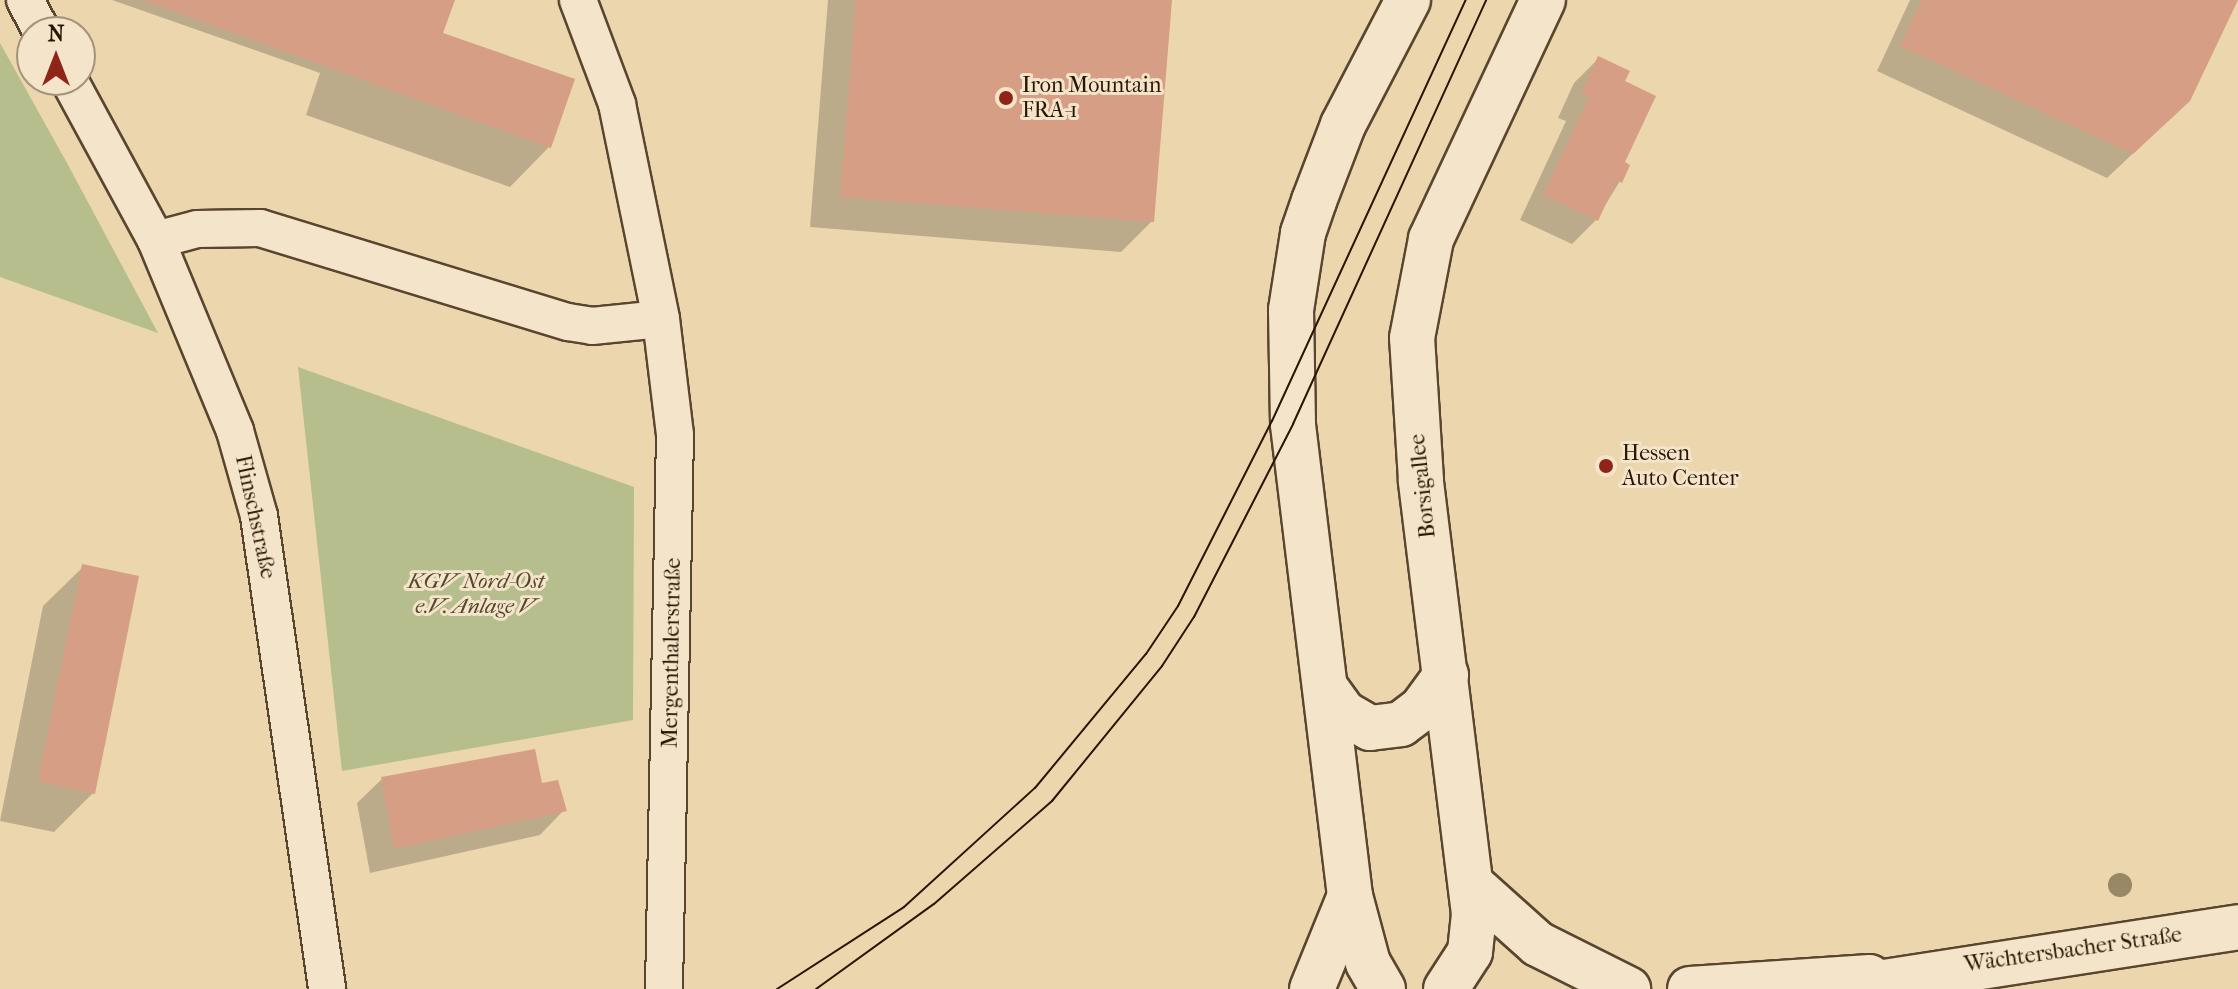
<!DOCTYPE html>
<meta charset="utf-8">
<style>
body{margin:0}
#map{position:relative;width:2238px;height:989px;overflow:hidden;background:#ecd6ad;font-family:"IM FELL French Canon",serif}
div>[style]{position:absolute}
.green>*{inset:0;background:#b5be8c}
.shadow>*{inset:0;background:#0003}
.building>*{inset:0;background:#d69e84}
.roads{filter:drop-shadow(2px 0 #5a452e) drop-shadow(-2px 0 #5a452e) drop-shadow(0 2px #5a452e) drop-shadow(0 -2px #5a452e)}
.minor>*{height:36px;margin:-18px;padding:0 18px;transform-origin:18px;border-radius:18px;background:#f3e4ca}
.tertiary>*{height:44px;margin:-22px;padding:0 22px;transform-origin:22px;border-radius:22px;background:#f3e4ca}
.secondary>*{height:44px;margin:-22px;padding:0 22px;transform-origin:22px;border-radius:22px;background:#f3e4ca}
.tram>*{height:2px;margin:-1px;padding:0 1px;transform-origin:1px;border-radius:1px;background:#2a1503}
.trees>*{width:24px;height:24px;margin:-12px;border-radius:50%;background:#988866}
.dots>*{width:22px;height:22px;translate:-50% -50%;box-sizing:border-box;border:4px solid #f3e4ca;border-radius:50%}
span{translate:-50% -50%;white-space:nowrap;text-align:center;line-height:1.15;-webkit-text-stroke:6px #f3e4ca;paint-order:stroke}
.poi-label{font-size:22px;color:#2a1503}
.left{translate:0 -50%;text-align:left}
.street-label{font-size:22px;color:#2a1503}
.park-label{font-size:22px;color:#54482c;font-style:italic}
.north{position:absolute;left:16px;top:16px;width:80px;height:80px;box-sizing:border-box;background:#f3e4ca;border:2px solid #a3917a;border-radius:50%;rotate:0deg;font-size:22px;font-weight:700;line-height:32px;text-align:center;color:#2a1503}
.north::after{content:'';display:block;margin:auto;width:28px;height:36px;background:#8f2418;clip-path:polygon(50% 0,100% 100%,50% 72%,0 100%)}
</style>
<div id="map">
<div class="green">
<div style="clip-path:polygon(0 43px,67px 163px,158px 333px,0 277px)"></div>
<div style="clip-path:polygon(298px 367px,634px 487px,633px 720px,342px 771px)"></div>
</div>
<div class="shadow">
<div style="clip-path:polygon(112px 0,453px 0,441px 34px,549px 147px,510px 187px,306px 115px,320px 73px)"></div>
<div style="clip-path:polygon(828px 0,1170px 0,1152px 221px,1121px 252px,810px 227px)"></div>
<div style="clip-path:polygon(1910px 0,2236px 0,2163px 125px,2107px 178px,1877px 71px)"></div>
<div style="clip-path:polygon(1599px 58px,1622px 82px,1620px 181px,1596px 220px,1572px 244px,1520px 220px,1566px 121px,1558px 118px,1574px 83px)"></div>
<div style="clip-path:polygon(83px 567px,93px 793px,54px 832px,0 821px,43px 606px)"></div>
<div style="clip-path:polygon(382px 779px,540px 785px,564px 810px,540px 835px,370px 873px,357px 803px)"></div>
</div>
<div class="building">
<div style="clip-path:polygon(143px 0,455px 0,443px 33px,575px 79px,551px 148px)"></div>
<div style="clip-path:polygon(856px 0,1172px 0,1154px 222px,840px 197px)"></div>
<div style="clip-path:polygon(1922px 0,2238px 0,2190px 101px,2133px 154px,1900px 46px)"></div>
<div style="clip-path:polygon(1598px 56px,1630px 71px,1625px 81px,1656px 96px,1625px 162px,1630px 165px,1622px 183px,1617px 180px,1598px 221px,1543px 195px,1589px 97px,1581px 93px)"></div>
<div style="clip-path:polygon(82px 564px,139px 576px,95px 794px,38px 781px)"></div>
<div style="clip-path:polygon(535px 749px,542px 783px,558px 780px,567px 811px,394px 849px,381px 777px)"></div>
</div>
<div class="roads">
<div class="minor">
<div style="left:25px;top:0;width:36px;rotate:62deg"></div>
<div style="left:578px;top:0;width:111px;rotate:69.4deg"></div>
<div style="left:617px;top:104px;width:219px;rotate:78.4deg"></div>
<div style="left:661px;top:319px;width:117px;rotate:83.1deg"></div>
<div style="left:675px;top:435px;width:554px;rotate:91.14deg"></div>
<div style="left:69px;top:80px;width:182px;rotate:61.5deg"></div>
<div style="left:156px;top:240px;width:207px;rotate:67.5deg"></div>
<div style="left:235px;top:431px;width:88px;rotate:74.2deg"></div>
<div style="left:259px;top:516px;width:478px;rotate:81.8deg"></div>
<div style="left:156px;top:240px;width:42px;rotate:-15deg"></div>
<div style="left:197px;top:229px;width:63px;rotate:-0.9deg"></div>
<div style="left:260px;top:228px;width:322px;rotate:17deg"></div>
<div style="left:568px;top:322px;width:24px;rotate:9deg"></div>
<div style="left:592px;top:326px;width:69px;rotate:-5.8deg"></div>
</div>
<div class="tertiary">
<div style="left:1472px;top:885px;width:89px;rotate:41.8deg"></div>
<div style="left:1538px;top:944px;width:101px;rotate:26.6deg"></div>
<div style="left:1350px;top:896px;width:69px;rotate:75deg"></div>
<div style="left:1368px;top:963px;width:30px;rotate:60deg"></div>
<div style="left:1690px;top:989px;width:180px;rotate:-3.8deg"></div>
<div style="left:1839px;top:989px;width:404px;rotate:-8.8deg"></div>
</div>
<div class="secondary">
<div style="left:1325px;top:687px;width:32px;rotate:54deg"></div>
<div style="left:1344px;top:713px;width:30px;rotate:30deg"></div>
<div style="left:1370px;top:728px;width:31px;rotate:-7deg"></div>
<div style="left:1401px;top:724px;width:26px;rotate:-37deg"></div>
<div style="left:1422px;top:708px;width:41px;rotate:-54deg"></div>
<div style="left:1312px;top:989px;width:100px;rotate:-67.8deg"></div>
<div style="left:1350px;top:896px;width:475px;rotate:-96.9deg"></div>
<div style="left:1293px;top:424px;width:114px;rotate:-91deg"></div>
<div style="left:1291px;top:310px;width:78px;rotate:-81.1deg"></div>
<div style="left:1303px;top:233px;width:34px;rotate:-71deg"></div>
<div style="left:1314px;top:201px;width:81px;rotate:-69.1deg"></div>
<div style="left:1343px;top:125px;width:141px;rotate:-62.5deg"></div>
<div style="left:1446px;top:989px;width:44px;rotate:-57deg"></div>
<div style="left:1470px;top:952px;width:38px;rotate:-84deg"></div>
<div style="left:1474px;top:914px;width:437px;rotate:-97deg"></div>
<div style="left:1421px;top:480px;width:142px;rotate:-93.6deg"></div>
<div style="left:1412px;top:338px;width:101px;rotate:-79.1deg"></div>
<div style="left:1431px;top:239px;width:264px;rotate:-64.9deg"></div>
</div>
</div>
<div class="tram">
<div style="left:777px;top:989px;width:151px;rotate:-32.8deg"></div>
<div style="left:904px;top:907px;width:177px;rotate:-42.3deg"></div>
<div style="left:1035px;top:788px;width:174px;rotate:-50.4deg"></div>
<div style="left:1146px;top:654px;width:58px;rotate:-56.3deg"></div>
<div style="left:1178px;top:606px;width:208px;rotate:-63.1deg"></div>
<div style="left:1272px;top:421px;width:464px;rotate:-65.3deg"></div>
<div style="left:816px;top:989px;width:145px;rotate:-35.8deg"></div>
<div style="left:934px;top:904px;width:157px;rotate:-41.1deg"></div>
<div style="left:1052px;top:801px;width:174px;rotate:-50.8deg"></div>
<div style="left:1162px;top:666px;width:59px;rotate:-56.9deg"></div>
<div style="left:1194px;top:617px;width:217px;rotate:-62.8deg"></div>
<div style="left:1293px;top:424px;width:466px;rotate:-65.5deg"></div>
</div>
<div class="trees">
<div style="left:2120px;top:885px"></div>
</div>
<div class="dots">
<div style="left:1006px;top:98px;background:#8f2418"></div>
<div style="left:1606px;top:466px;background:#8f2418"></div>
</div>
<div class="poi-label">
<span class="left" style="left:1022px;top:98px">Iron Mountain<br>FRA-1</span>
<span class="left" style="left:1622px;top:466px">Hessen<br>Auto Center</span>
</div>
<div class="street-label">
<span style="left:1423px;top:486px;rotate:-96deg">Borsigallee</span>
<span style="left:255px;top:517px;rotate:78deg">Flinschstraße</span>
<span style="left:672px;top:653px;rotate:-89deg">Mergenthalerstraße</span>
<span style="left:2073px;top:950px;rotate:-8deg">Wächtersbacher Straße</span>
</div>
<div class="park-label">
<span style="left:476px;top:594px">KGV Nord-Ost<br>e.V. Anlage V</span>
</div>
<div class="north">N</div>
</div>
